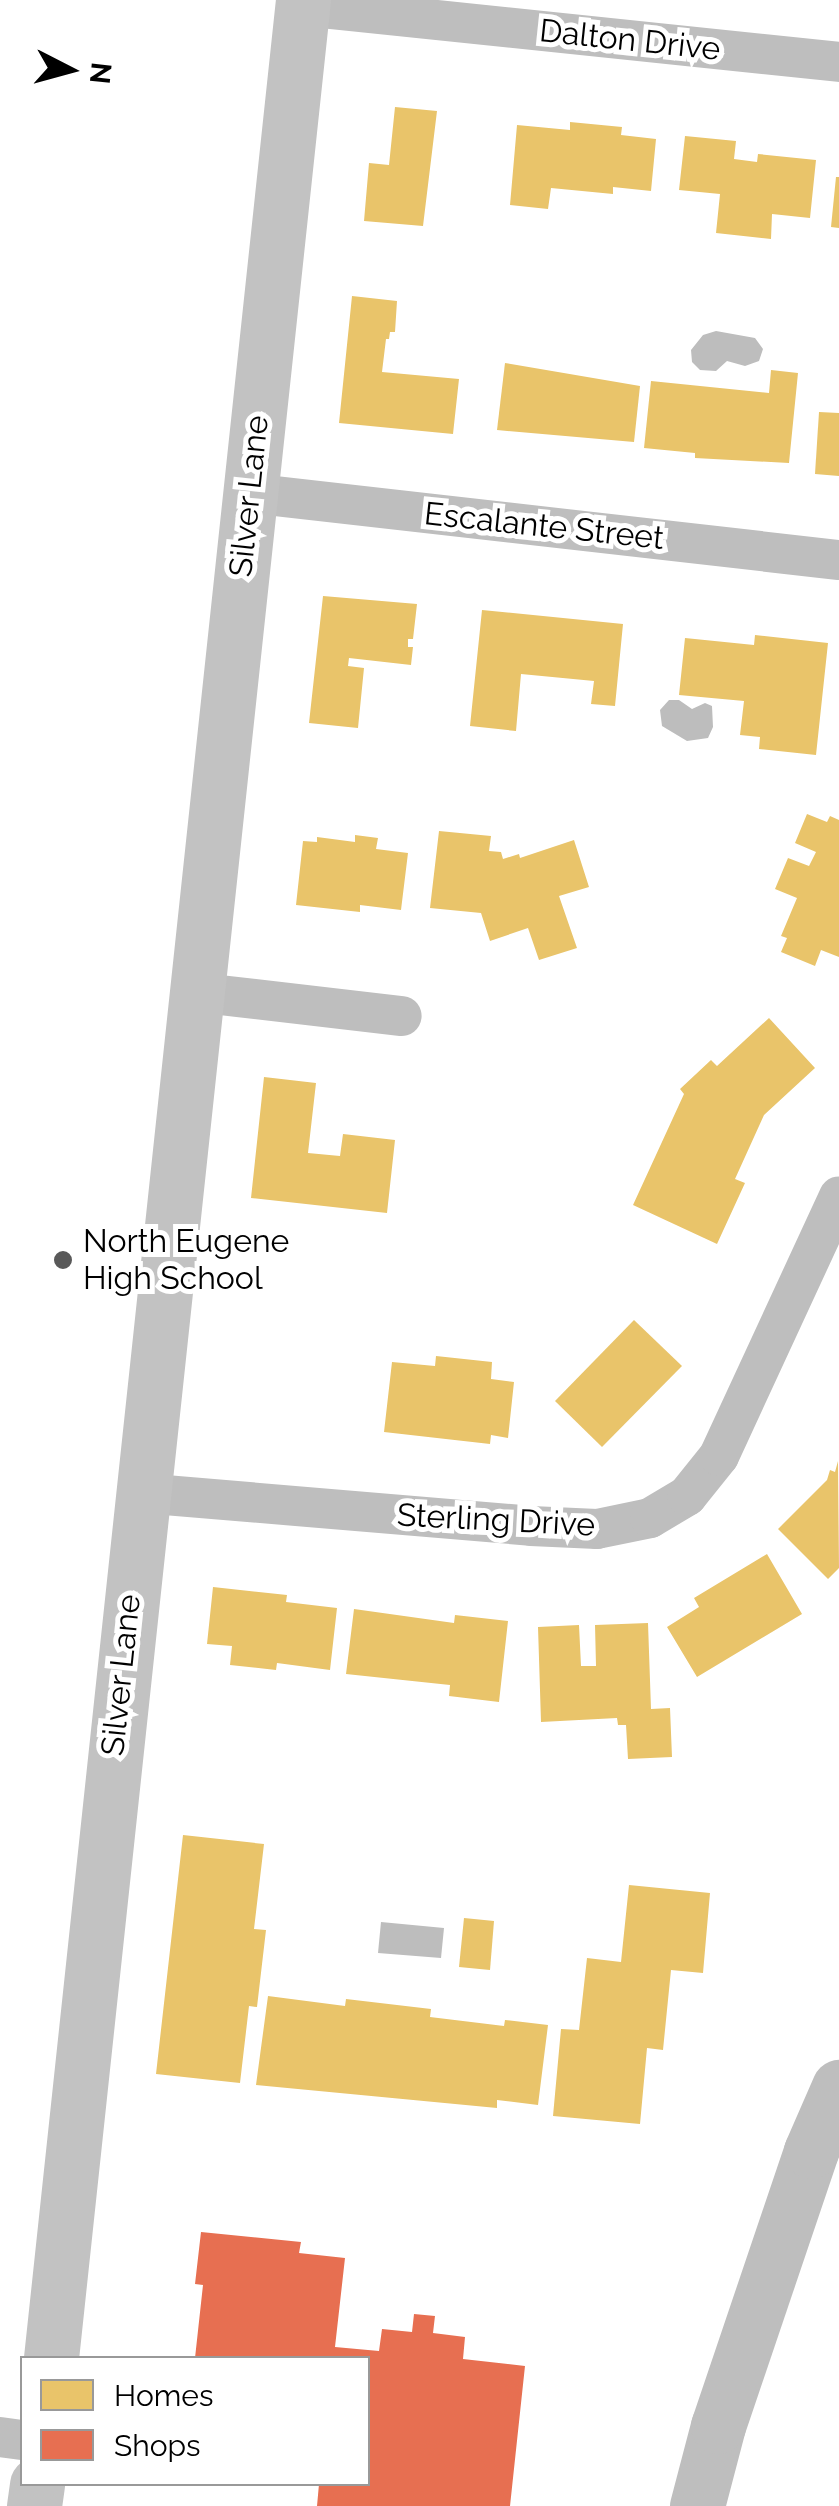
<!DOCTYPE html>
<style>
body{margin:0}
#map{position:relative;width:839px;height:2506px;overflow:hidden;background:#fff;font-family:Raleway,sans-serif}
div>[style]{position:absolute}
.water>*{inset:0;background:#bdbdbd}
.homes>*{inset:0;background:#e9c46a}
.shops>*{inset:0;background:#e76f51}
.street>*{height:40px;margin:-20px;padding:0 20px;transform-origin:20px;border-radius:20px;background:#bebebe}
.secondary>*{height:55px;margin:-27.5px;padding:0 27.5px;transform-origin:27.5px;border-radius:27.5px;background:#c2c2c2}
.highway>*{height:55px;margin:-27.5px;padding:0 27.5px;transform-origin:27.5px;border-radius:27.5px;background:#bebebe}
.dots>*{width:28px;height:28px;translate:-50% -50%;box-sizing:border-box;border:5px solid #fff;border-radius:50%}
span{translate:-50% -50%;white-space:nowrap;text-align:center;line-height:1.15;-webkit-text-stroke:10px #fff;paint-order:stroke}
.street-label{font-size:32px;color:#000}
.poi-label{font-size:32px;color:#000}
.left{translate:0 -50%;text-align:left}
.legend{position:absolute;left:20px;top:2356px;width:350px;height:130px;box-sizing:border-box;background:#fff;border:2px solid #999;margin:0;padding:12px 18px;list-style:none;font-size:30px;color:#000}
.legend li{display:flex;align-items:center;gap:20px;height:50px}
.legend b{width:50px;border:2px solid #999}
.north{position:absolute;left:20px;top:20px;width:100px;height:100px;-webkit-text-stroke:8px #fff;paint-order:stroke;rotate:96deg;font-size:28px;font-weight:700;line-height:40px;text-align:center;color:#000}
.north::after{content:'';display:block;margin:auto;width:35px;height:45px;background:#000;clip-path:polygon(50% 0,100% 100%,50% 72%,0 100%)}
</style>
<div id="map">
<div class="water">
<div style="clip-path:polygon(716px 331px,755px 338px,763px 349px,759px 361px,745px 366px,727px 361px,716px 371px,700px 370px,692px 362px,691px 350px,703px 335px)"></div>
<div style="clip-path:polygon(669px 700px,679px 700px,692px 709px,705px 703px,712px 706px,713px 727px,708px 738px,687px 741px,662px 726px,660px 710px)"></div>
<div style="clip-path:polygon(381px 1922px,444px 1928px,441px 1958px,378px 1953px)"></div>
</div>
<div class="homes">
<div style="clip-path:polygon(395px 107px,437px 111px,423px 226px,364px 221px,369px 163px,389px 165px)"></div>
<div style="clip-path:polygon(570px 122px,622px 127px,621px 135px,656px 139px,651px 191px,613px 187px,613px 194px,551px 188px,548px 209px,510px 205px,517px 125px,570px 130px)"></div>
<div style="clip-path:polygon(685px 136px,736px 141px,734px 159px,757px 162px,758px 154px,816px 160px,810px 218px,772px 214px,771px 239px,716px 233px,720px 194px,679px 190px)"></div>
<div style="clip-path:polygon(836px 177px,839px 177px,839px 228px,831px 227px)"></div>
<div style="clip-path:polygon(352px 296px,397px 301px,395px 332px,390px 332px,389px 339px,386px 339px,382px 372px,459px 379px,453px 434px,339px 423px)"></div>
<div style="clip-path:polygon(505px 363px,640px 386px,634px 442px,497px 430px)"></div>
<div style="clip-path:polygon(771px 370px,798px 373px,789px 463px,695px 458px,695px 453px,644px 448px,651px 381px,769px 393px)"></div>
<div style="clip-path:polygon(819px 412px,839px 413px,839px 476px,815px 474px)"></div>
<div style="clip-path:polygon(323px 596px,417px 604px,413px 639px,408px 639px,408px 647px,413px 647px,411px 665px,349px 658px,348px 666px,364px 668px,358px 728px,309px 723px)"></div>
<div style="clip-path:polygon(482px 610px,623px 624px,615px 706px,591px 704px,594px 681px,521px 674px,516px 731px,470px 726px)"></div>
<div style="clip-path:polygon(755px 635px,828px 643px,816px 755px,759px 749px,760px 737px,740px 735px,744px 701px,679px 695px,685px 638px,754px 645px)"></div>
<div style="clip-path:polygon(807px 814px,827px 822px,830px 816px,839px 820px,839px 957px,821px 950px,815px 966px,781px 952px,787px 938px,781px 936px,797px 898px,775px 889px,788px 858px,809px 866px,816px 852px,795px 843px)"></div>
<div style="clip-path:polygon(439px 831px,491px 836px,489px 851px,501px 852px,503px 859px,519px 854px,520px 858px,574px 840px,589px 887px,559px 896px,577px 948px,539px 960px,528px 928px,490px 941px,481px 913px,430px 908px)"></div>
<div style="clip-path:polygon(355px 835px,378px 838px,376px 849px,408px 853px,401px 910px,360px 905px,360px 912px,296px 905px,303px 841px,317px 842px,317px 837px,355px 842px)"></div>
<div style="clip-path:polygon(769px 1018px,815px 1068px,764px 1115px,735px 1179px,745px 1183px,717px 1244px,633px 1205px,684px 1094px,680px 1089px,711px 1060px,717px 1066px)"></div>
<div style="clip-path:polygon(264px 1077px,316px 1083px,308px 1153px,340px 1156px,343px 1134px,395px 1140px,387px 1213px,251px 1198px)"></div>
<div style="clip-path:polygon(634px 1320px,682px 1366px,602px 1447px,555px 1401px)"></div>
<div style="clip-path:polygon(436px 1356px,492px 1362px,491px 1379px,514px 1382px,508px 1438px,491px 1435px,490px 1444px,384px 1432px,392px 1362px,435px 1366px)"></div>
<div style="clip-path:polygon(838px 1461px,839px 1568px,828px 1579px,778px 1529px,827px 1480px,830px 1470px,835px 1472px)"></div>
<div style="clip-path:polygon(767px 1554px,802px 1614px,697px 1677px,667px 1627px,699px 1607px,694px 1598px)"></div>
<div style="clip-path:polygon(213px 1587px,287px 1595px,286px 1602px,337px 1608px,330px 1670px,277px 1663px,276px 1670px,230px 1665px,232px 1646px,207px 1644px)"></div>
<div style="clip-path:polygon(354px 1609px,454px 1623px,455px 1615px,508px 1621px,499px 1702px,449px 1696px,450px 1685px,346px 1674px)"></div>
<div style="clip-path:polygon(648px 1623px,651px 1709px,670px 1708px,672px 1757px,628px 1759px,626px 1725px,618px 1725px,617px 1718px,541px 1722px,538px 1627px,579px 1625px,581px 1666px,596px 1666px,595px 1625px)"></div>
<div style="clip-path:polygon(183px 1835px,264px 1844px,254px 1929px,266px 1930px,257px 2007px,249px 2006px,240px 2083px,156px 2074px)"></div>
<div style="clip-path:polygon(629px 1885px,710px 1893px,703px 1973px,671px 1970px,663px 2050px,647px 2048px,640px 2124px,553px 2116px,561px 2029px,579px 2030px,587px 1958px,621px 1962px)"></div>
<div style="clip-path:polygon(464px 1918px,494px 1921px,490px 1970px,459px 1967px)"></div>
<div style="clip-path:polygon(268px 1996px,345px 2006px,346px 1999px,431px 2009px,430px 2017px,504px 2026px,505px 2020px,548px 2025px,538px 2105px,497px 2100px,497px 2108px,256px 2085px)"></div>
</div>
<div class="shops">
<div style="clip-path:polygon(201px 2232px,301px 2242px,299px 2253px,345px 2258px,335px 2347px,379px 2351px,382px 2329px,412px 2332px,414px 2314px,435px 2316px,433px 2333px,465px 2337px,463px 2359px,525px 2366px,510px 2506px,317px 2506px,319px 2484px,368px 2484px,368px 2358px,195px 2358px,203px 2285px,195px 2284px)"></div>
</div>
<div class="street">
<div style="left:303px;top:6px;width:539px;rotate:5.96deg"></div>
<div style="left:249px;top:493px;width:594px;rotate:6.48deg"></div>
<div style="left:194px;top:992px;width:209px;rotate:6.6deg"></div>
<div style="left:141px;top:1493px;width:391px;rotate:4.8deg"></div>
<div style="left:531px;top:1526px;width:66px;rotate:2.6deg"></div>
<div style="left:597px;top:1529px;width:54px;rotate:-11.7deg"></div>
<div style="left:650px;top:1518px;width:43px;rotate:-30.7deg"></div>
<div style="left:687px;top:1496px;width:51px;rotate:-51.3deg"></div>
<div style="left:719px;top:1456px;width:286px;rotate:-65.2deg"></div>
<div style="left:0;top:2437px;width:22px;rotate:8deg"></div>
</div>
<div class="secondary">
<div style="left:51px;top:2358px;width:2371px;rotate:-83.9deg"></div>
<div style="left:34px;top:2506px;width:22px;rotate:-82deg"></div>
</div>
<div class="highway">
<div style="left:697px;top:2506px;width:83px;rotate:-75.3deg"></div>
<div style="left:718px;top:2426px;width:290px;rotate:-71.3deg"></div>
<div style="left:811px;top:2151px;width:70px;rotate:-66.4deg"></div>
</div>
<div class="dots">
<div style="left:63px;top:1260px;background:#595959"></div>
</div>
<div class="street-label">
<span style="left:630px;top:40px;rotate:6deg">Dalton Drive</span>
<span style="left:249px;top:496px;rotate:-84deg">Silver Lane</span>
<span style="left:544px;top:526px;rotate:6deg">Escalante Street</span>
<span style="left:496px;top:1520px;rotate:3deg">Sterling Drive</span>
<span style="left:121px;top:1675px;rotate:-84deg">Silver Lane</span>
</div>
<div class="poi-label">
<span class="left" style="left:83px;top:1260px">North Eugene<br>High School</span>
</div>
<ul class="legend">
<li><b style="height:28px;background:#e9c46a"></b>Homes</li>
<li><b style="height:28px;background:#e76f51"></b>Shops</li>
</ul>
<div class="north">N</div>
</div>
